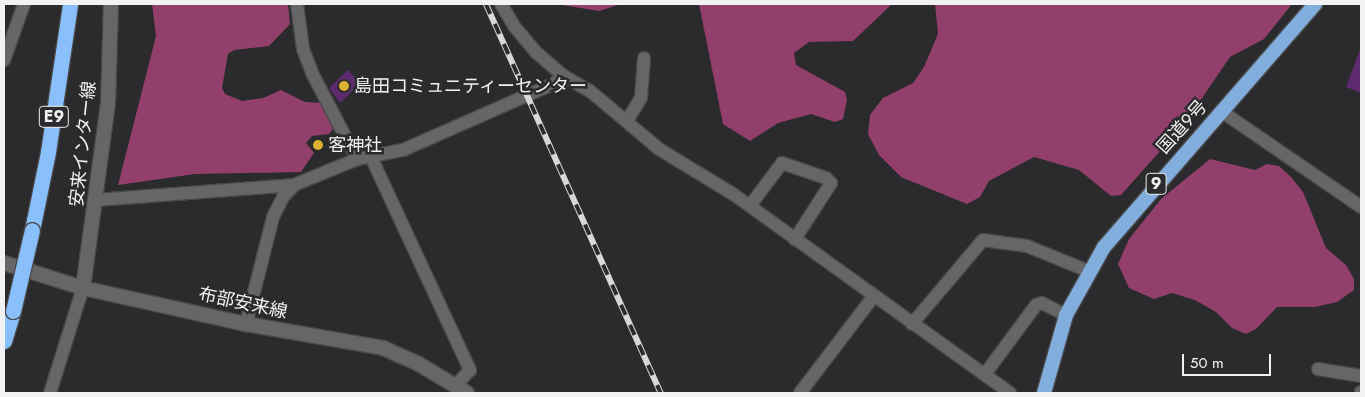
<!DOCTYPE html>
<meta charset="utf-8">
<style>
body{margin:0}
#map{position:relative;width:1365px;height:397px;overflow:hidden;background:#2b2b2d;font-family:Jost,"Noto Sans JP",sans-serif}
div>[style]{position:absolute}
.forest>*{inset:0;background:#923f6b}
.building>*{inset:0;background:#5f2b70}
.roads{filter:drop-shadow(1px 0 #49494b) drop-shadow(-1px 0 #49494b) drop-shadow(0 1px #49494b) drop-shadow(0 -1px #49494b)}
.minor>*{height:12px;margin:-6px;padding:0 6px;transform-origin:6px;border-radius:6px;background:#666669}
.secondary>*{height:14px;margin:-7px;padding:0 7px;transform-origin:7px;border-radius:7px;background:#666669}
.trunk>*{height:14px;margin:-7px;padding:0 7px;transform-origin:7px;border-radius:7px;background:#82aede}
.motorway>*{height:15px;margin:-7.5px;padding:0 7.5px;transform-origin:7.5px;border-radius:7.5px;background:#89c0fc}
.rail>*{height:5.5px;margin-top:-2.75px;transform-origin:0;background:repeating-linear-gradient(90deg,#2b2b2d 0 11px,#d8d8da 0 22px);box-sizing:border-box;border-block:1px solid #d8d8da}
.bridges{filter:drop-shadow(1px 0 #49494b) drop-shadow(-1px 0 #49494b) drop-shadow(0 1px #49494b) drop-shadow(0 -1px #49494b)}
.motorway-bridge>*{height:15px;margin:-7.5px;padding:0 7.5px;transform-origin:7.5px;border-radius:7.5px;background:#89c0fc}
.dots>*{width:14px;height:14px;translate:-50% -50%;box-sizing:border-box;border:2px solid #2b2b2d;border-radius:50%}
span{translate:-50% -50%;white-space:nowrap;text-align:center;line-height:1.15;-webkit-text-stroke:5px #2b2b2d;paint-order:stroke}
.shield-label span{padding:1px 4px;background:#2b2b2d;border:1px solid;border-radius:4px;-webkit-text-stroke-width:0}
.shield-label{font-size:16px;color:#f2f2f4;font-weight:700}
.poi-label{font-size:18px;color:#f2f2f4}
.left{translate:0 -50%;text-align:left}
.street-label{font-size:18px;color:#f2f2f4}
.frame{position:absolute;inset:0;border:5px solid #f2f2f4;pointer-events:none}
.scale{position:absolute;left:1182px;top:354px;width:89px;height:22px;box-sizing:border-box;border:2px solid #f2f2f4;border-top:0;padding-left:6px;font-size:15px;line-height:18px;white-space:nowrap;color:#f2f2f4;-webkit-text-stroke:4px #2b2b2d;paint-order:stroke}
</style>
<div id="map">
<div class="forest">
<div style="clip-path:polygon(152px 4px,288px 4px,290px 24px,269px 46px,234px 50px,228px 54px,222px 88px,225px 94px,242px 101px,263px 98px,281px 90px,305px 102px,321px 103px,336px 125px,329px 134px,312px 136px,306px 143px,314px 153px,301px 172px,195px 174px,118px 185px,156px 36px)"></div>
<div style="clip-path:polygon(556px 4px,621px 4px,599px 11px)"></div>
<div style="clip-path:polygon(699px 4px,892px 4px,853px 41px,809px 42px,794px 53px,796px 65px,845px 92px,847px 100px,843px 119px,835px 122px,811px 114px,778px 123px,750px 141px,723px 124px)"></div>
<div style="clip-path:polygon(935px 4px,1292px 4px,1264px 39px,1230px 57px,1185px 123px,1121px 195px,1111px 196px,1079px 170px,1034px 157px,989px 181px,980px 197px,967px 204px,901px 177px,879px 155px,868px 134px,870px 115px,883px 98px,913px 83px,924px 67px,938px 34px)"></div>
<div style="clip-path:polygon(1210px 159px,1255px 170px,1267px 164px,1279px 166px,1291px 177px,1303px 192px,1326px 248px,1346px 265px,1354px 279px,1354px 290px,1337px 302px,1315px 307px,1277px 307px,1256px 329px,1246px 334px,1232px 328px,1216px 312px,1195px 300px,1172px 293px,1154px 299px,1129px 288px,1118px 264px,1129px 239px,1161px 199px)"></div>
</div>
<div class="building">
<div style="clip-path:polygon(1360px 50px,1361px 50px,1361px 93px,1346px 87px)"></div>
<div style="clip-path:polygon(348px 70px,360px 83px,340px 103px,329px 88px)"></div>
</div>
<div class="roads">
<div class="minor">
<div style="left:297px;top:4px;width:45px;rotate:82.4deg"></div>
<div style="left:303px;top:49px;width:26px;rotate:69deg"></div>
<div style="left:312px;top:73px;width:97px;rotate:62.4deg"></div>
<div style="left:501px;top:4px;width:26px;rotate:59deg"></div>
<div style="left:514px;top:26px;width:35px;rotate:50deg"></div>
<div style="left:537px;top:53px;width:33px;rotate:41deg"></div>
<div style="left:4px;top:60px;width:59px;rotate:-70.3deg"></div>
<div style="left:1221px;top:111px;width:170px;rotate:34.4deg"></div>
<div style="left:627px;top:121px;width:27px;rotate:-59deg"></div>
<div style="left:641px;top:98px;width:40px;rotate:-85.7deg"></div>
<div style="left:372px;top:159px;width:233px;rotate:65.1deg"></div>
<div style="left:470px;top:370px;width:21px;rotate:133deg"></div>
<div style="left:96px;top:200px;width:199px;rotate:-4.3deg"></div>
<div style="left:294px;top:185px;width:68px;rotate:-22.4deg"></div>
<div style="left:357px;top:159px;width:47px;rotate:-11.1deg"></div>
<div style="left:403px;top:150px;width:168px;rotate:-23.8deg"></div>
<div style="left:557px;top:82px;width:9px;rotate:-54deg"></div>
<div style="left:562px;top:75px;width:32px;rotate:30deg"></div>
<div style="left:590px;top:91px;width:90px;rotate:40deg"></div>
<div style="left:659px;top:149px;width:87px;rotate:31.3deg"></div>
<div style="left:733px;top:194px;width:341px;rotate:35.7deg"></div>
<div style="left:752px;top:203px;width:50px;rotate:-53.1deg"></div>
<div style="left:782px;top:163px;width:46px;rotate:18.8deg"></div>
<div style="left:826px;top:178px;width:7px;rotate:45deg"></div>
<div style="left:831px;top:183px;width:67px;rotate:122.7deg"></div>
<div style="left:246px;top:324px;width:110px;rotate:-75.8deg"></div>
<div style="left:273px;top:217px;width:22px;rotate:-63deg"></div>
<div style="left:283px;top:197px;width:16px;rotate:-47deg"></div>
<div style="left:912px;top:324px;width:110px;rotate:-49.8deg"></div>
<div style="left:983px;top:240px;width:44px;rotate:7.8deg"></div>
<div style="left:1027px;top:246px;width:66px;rotate:22.3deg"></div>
<div style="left:1318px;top:369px;width:44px;rotate:9.2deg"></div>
<div style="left:985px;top:374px;width:86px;rotate:-53.5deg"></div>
<div style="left:1036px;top:305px;width:6px;rotate:-18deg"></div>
<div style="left:1042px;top:303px;width:27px;rotate:27deg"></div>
<div style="left:50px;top:393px;width:110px;rotate:-72.6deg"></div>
<div style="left:800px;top:393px;width:122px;rotate:-52.7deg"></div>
<div style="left:1361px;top:393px;width:1px;rotate:-90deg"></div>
</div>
<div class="secondary">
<div style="left:4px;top:263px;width:83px;rotate:17.6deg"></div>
<div style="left:83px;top:288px;width:167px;rotate:12.5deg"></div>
<div style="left:246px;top:324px;width:139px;rotate:9.9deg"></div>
<div style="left:383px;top:348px;width:39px;rotate:24deg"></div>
<div style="left:419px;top:364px;width:56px;rotate:31.1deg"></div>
<div style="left:83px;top:288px;width:186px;rotate:-82.3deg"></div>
<div style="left:108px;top:104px;width:100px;rotate:-88.3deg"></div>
</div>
<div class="trunk">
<div style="left:1044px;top:393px;width:81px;rotate:-74.2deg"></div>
<div style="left:1066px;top:315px;width:78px;rotate:-60.8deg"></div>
<div style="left:1104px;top:247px;width:322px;rotate:-49deg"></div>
</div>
<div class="motorway">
<div style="left:32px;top:230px;width:80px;rotate:-78.4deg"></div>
<div style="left:48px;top:152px;width:150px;rotate:-81.5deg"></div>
<div style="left:4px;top:341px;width:31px;rotate:-73deg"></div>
</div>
</div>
<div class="rail">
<div style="left:486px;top:4px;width:427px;rotate:65.8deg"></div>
</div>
<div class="bridges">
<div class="motorway-bridge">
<div style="left:13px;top:311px;width:83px;rotate:-76.8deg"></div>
</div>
</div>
<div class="dots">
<div style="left:344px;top:86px;background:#deb133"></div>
<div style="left:318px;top:145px;background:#deb133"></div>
</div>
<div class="shield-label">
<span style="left:54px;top:117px">E9</span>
<span style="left:1156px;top:184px">9</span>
</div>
<div class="poi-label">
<span class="left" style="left:354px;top:86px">島田コミュニティーセンター</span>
<span class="left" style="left:328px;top:145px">客神社</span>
</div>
<div class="street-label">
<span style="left:1182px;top:127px;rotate:-48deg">国道9号</span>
<span style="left:83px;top:144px;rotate:-84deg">安来インター線</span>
<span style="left:243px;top:303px;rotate:12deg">布部安来線</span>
</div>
<div class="frame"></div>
<div class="scale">50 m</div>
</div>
